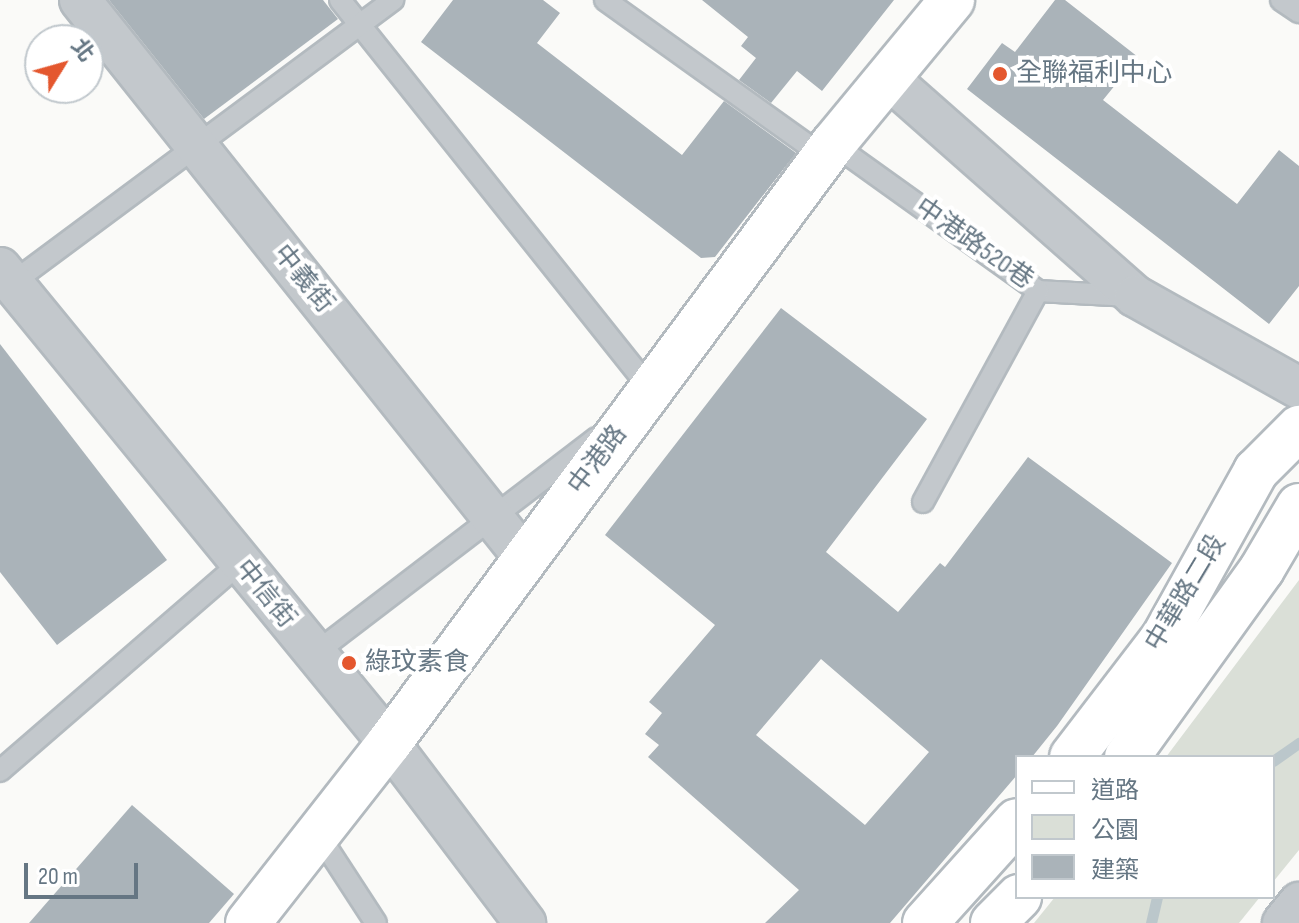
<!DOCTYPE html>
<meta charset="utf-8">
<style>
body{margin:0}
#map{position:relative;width:1299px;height:923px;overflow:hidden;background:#fafaf8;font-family:"Sofia Sans Condensed","Noto Sans TC",sans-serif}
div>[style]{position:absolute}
.green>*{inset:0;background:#dadfd7}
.stream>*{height:11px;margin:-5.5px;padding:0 5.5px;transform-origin:5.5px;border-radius:5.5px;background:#bbc7cb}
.building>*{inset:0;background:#aab3b9}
.roads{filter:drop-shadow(2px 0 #b3babf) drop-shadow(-2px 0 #b3babf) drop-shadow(0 2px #b3babf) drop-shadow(0 -2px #b3babf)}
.lane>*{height:20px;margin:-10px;padding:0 10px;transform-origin:10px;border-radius:10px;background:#c3c8cc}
.street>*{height:40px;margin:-20px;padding:0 20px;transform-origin:20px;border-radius:20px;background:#c3c8cc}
.secondary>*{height:44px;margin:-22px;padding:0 22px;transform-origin:22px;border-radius:22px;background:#fff}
.dots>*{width:22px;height:22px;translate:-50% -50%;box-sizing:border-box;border:4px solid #fff;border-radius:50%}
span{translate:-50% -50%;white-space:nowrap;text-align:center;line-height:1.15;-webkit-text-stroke:8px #fff;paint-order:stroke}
.poi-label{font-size:26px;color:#657683}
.left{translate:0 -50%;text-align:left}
.street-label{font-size:26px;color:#657683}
.legend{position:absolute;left:1015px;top:755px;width:260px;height:144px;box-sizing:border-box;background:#fff;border:2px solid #c1c8cd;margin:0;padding:10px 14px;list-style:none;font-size:24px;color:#657683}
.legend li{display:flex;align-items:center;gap:16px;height:40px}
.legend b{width:40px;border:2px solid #c1c8cd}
.north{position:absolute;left:24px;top:24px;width:80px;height:80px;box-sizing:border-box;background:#fff;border:2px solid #c1c8cd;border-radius:50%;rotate:53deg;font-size:22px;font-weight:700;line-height:32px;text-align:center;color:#657683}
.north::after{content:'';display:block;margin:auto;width:28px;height:36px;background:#e4572e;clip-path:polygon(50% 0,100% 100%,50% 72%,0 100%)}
.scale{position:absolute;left:24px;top:863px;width:114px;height:36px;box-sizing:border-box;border:4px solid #657683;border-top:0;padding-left:10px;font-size:24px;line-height:28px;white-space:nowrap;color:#657683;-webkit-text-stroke:6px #fff;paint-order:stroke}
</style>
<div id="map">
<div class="green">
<div style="clip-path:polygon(1299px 580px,1299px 850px,1273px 882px,1273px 757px,1166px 757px)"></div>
<div style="clip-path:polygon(1055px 897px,1260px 897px,1239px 923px,1034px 923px)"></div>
</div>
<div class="stream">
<div style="left:1273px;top:761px;width:32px;rotate:-35deg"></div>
<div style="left:1151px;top:923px;width:27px;rotate:-77deg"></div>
</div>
<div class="building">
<div style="clip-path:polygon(109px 0,323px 0,338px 19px,204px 119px)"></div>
<div style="clip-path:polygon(453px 0,543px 0,560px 13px,537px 43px,682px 155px,724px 101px,796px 153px,715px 257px,701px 258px,421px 42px)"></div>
<div style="clip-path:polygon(702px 0,894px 0,822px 91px,797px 71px,771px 103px,739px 80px,756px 58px,741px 46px,748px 37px)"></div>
<div style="clip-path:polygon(1055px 0,1065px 0,1138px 57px,1103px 100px,1237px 204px,1279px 150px,1299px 166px,1299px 286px,1269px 324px,967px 89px,1002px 43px,1015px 52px)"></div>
<div style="clip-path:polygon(evenodd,781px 308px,927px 419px,826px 552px,898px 612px,940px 563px,945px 567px,1028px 457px,1172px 563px,1057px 726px,1032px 757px,1017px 757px,1017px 775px,890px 923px,765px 923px,799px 890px,648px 757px,659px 745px,645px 734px,662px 713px,649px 702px,715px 625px,605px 535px,781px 308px,821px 659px,929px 752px,865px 825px,756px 735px,821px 659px)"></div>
<div style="clip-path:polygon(0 344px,167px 560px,57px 645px,0 572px)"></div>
<div style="clip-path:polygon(132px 805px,234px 894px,209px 923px,29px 923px)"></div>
</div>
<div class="roads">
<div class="lane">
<div style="left:340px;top:0;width:497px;rotate:51.4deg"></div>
<div style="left:605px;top:0;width:269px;rotate:35.6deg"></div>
<div style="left:1281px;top:0;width:22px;rotate:34deg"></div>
<div style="left:833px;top:144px;width:252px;rotate:35.6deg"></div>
<div style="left:1038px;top:291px;width:92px;rotate:3.1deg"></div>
<div style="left:8px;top:286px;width:480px;rotate:-36.6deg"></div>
<div style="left:923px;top:502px;width:240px;rotate:-61.4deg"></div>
<div style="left:314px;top:654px;width:356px;rotate:-37.4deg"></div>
<div style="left:0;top:771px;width:318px;rotate:-40.9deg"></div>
<div style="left:318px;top:834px;width:106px;rotate:56.9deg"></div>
</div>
<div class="street">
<div style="left:80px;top:0;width:714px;rotate:51.43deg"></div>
<div style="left:889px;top:79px;width:328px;rotate:41.4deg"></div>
<div style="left:1135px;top:296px;width:188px;rotate:29.3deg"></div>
<div style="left:0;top:268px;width:614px;rotate:50.68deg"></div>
<div style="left:389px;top:743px;width:226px;rotate:52.9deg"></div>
<div style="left:1283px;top:923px;width:26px;rotate:-51deg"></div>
</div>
<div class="secondary">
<div style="left:1072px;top:757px;width:151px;rotate:-52.5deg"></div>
<div style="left:1164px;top:637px;width:190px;rotate:-61deg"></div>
<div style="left:1256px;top:471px;width:61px;rotate:-45deg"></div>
<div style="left:1127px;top:757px;width:231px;rotate:-54.3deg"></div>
<div style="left:1262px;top:569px;width:73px;rotate:-59.6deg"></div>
<div style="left:248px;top:923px;width:229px;rotate:-51.9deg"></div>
<div style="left:389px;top:743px;width:746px;rotate:-53.45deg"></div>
<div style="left:833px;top:144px;width:187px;rotate:-50.4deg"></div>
<div style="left:925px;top:923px;width:137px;rotate:-48deg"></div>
<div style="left:993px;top:923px;width:37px;rotate:-45deg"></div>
</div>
</div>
<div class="dots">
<div style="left:1000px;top:74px;background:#e4572e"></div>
<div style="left:349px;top:663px;background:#e4572e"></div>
</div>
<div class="poi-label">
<span class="left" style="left:1016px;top:74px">全聯福利中心</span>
<span class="left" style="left:365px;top:663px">綠玟素食</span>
</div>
<div class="street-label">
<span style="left:974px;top:244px;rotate:35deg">中港路520巷</span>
<span style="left:303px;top:279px;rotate:51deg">中義街</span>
<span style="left:598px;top:460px;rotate:-53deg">中港路</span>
<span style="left:1186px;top:593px;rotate:-59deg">中華路二段</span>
<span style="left:265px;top:594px;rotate:51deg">中信街</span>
</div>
<ul class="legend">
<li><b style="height:10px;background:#fff"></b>道路</li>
<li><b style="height:22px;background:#dadfd7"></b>公園</li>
<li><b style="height:22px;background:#aab3b9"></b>建築</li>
</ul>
<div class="north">北</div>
<div class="scale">20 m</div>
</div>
